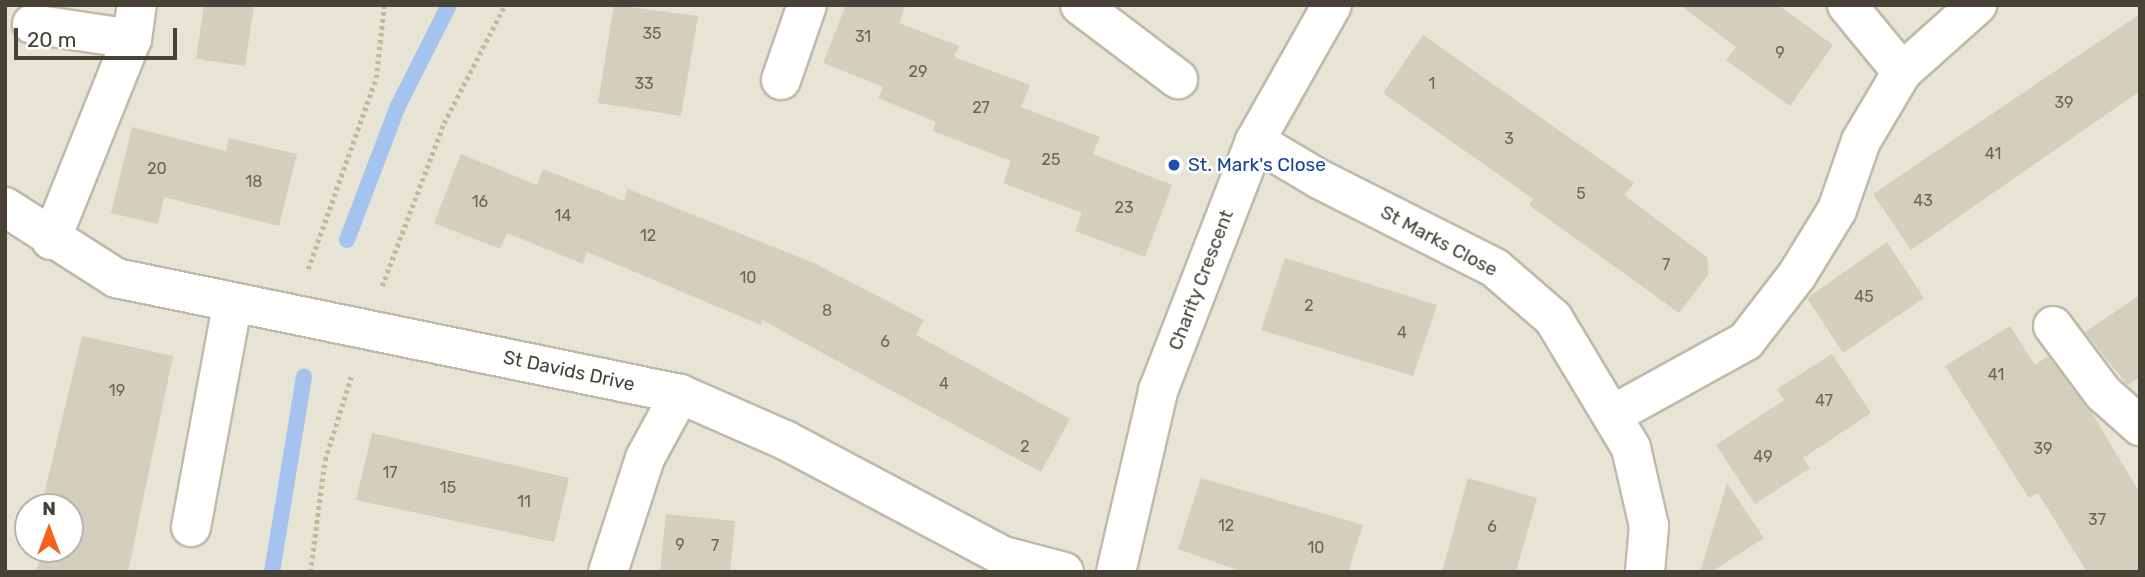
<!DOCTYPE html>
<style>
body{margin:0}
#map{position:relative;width:2145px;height:577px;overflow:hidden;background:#f3f1e7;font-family:Rubik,sans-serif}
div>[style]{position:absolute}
.residential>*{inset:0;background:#e7e4d5}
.stream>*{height:16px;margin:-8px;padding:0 8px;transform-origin:8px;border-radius:8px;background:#a4c3ef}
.building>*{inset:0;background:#d4cfbc}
.path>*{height:4.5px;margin-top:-2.25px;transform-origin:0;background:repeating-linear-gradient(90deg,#c0b99b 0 3.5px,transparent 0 7px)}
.roads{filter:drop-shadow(2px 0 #bebba9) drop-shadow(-2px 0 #bebba9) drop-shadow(0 2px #bebba9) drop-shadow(0 -2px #bebba9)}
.minor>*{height:38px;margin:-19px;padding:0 19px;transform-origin:19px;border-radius:19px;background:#fff}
.dots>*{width:19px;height:19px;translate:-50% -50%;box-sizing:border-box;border:4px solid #fff;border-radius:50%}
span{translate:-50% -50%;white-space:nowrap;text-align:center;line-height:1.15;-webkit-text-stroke:5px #fff;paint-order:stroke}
.number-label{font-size:16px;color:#6a6558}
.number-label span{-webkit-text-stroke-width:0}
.transit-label{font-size:19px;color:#164399}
.left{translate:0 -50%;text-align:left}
.street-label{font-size:19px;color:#464236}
.frame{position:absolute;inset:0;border:7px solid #464236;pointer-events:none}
.north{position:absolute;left:14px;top:493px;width:70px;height:70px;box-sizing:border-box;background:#fff;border:2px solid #b5b3af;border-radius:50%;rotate:0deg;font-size:19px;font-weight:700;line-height:28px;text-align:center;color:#464236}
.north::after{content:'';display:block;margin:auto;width:24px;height:32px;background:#f6621b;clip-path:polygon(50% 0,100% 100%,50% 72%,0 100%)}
.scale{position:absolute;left:14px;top:28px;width:163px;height:32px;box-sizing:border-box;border:4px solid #464236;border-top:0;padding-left:9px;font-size:21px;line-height:24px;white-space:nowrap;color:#464236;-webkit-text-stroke:5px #fff;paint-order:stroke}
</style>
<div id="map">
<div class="residential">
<div style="clip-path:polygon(evenodd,5px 5px,2140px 5px,2140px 572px,5px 572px,5px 5px,28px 507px,70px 507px,70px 549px,28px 549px,28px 507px)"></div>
</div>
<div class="stream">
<div style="left:347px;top:240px;width:143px;rotate:-69.2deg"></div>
<div style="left:398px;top:106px;width:113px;rotate:-63.2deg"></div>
<div style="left:272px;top:572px;width:198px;rotate:-80.7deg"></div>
</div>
<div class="building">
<div style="clip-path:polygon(204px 5px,254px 5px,245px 66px,196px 59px)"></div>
<div style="clip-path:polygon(614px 5px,698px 16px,681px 116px,598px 103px)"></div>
<div style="clip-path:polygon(846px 5px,906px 5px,899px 23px,959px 46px,954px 57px,1030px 85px,1021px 107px,1100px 137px,1093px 154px,1172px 185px,1145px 257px,1075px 231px,1082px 213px,1003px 183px,1011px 161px,933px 131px,936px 122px,878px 98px,883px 87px,823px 63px)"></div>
<div style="clip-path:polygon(1680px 5px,1778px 5px,1833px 45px,1790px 106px,1726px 60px,1736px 47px)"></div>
<div style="clip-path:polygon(2140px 14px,2140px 91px,1911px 250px,1873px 194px)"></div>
<div style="clip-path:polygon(1423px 35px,1634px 183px,1624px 195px,1708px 258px,1708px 275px,1679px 313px,1529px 205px,1533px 199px,1383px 93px)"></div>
<div style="clip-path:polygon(132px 127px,226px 151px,229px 138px,297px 154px,279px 226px,164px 197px,158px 224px,111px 213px)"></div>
<div style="clip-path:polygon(461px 154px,537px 185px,543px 169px,624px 201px,628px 189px,814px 263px,924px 320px,916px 335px,1070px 419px,1041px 472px,762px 320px,761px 325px,587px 252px,583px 264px,507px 233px,500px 249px,434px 223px)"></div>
<div style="clip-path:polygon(1887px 242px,1924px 298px,1843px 353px,1807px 298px)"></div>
<div style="clip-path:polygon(1285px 258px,1437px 305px,1413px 376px,1261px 330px)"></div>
<div style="clip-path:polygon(2140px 295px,2140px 377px,2127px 385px,2085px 332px)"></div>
<div style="clip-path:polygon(2010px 326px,2035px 365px,2048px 356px,2090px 410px,2140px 493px,2140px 572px,2087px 572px,2038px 493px,2029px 498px,1945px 366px)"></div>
<div style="clip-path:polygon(82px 336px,173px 356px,128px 572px,35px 572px,45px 549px,70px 549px,70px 507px,41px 507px)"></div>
<div style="clip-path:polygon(1832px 354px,1871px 413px,1803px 458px,1810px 468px,1755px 504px,1716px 445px,1784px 400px,1777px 389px)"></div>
<div style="clip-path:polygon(372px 433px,569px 478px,554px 542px,356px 500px)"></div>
<div style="clip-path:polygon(1201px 478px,1363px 525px,1348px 572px,1243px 572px,1178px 549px)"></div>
<div style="clip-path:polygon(1468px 478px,1537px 498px,1516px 572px,1442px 572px)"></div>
<div style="clip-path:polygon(1727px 483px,1764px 538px,1711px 572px,1700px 572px)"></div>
<div style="clip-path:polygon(666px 514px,735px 521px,730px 572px,660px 572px)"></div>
</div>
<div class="path">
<div style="left:308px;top:269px;width:203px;rotate:-70.4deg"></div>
<div style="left:376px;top:78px;width:73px;rotate:-83.7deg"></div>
<div style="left:382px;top:286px;width:174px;rotate:-69.2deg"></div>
<div style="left:444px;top:123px;width:133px;rotate:-62.7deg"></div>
<div style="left:310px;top:572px;width:113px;rotate:-82.4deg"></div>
<div style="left:325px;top:460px;width:87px;rotate:-72.6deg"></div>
</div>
<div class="roads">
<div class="minor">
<div style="left:1080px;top:5px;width:123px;rotate:37.1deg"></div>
<div style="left:1847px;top:5px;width:87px;rotate:50.6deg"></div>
<div style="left:32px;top:24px;width:101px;rotate:8.5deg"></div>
<div style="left:781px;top:80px;width:79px;rotate:-70.9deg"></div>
<div style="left:1255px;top:141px;width:74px;rotate:30.7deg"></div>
<div style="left:1319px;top:179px;width:197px;rotate:26.8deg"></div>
<div style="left:1495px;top:268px;width:77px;rotate:40.8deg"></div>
<div style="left:1553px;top:318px;width:152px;rotate:59deg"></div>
<div style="left:1631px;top:448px;width:80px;rotate:77deg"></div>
<div style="left:1649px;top:526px;width:46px;rotate:95deg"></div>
<div style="left:5px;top:207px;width:132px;rotate:32.6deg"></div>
<div style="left:116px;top:278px;width:576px;rotate:11.62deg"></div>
<div style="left:680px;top:394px;width:115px;rotate:23.7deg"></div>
<div style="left:785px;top:440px;width:247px;rotate:28deg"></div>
<div style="left:1003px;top:556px;width:63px;rotate:14.7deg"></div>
<div style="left:51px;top:240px;width:217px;rotate:-68.1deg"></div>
<div style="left:132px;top:39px;width:34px;rotate:-82deg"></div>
<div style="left:2053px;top:326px;width:84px;rotate:53.3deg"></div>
<div style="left:2103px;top:393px;width:50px;rotate:41.7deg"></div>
<div style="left:1612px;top:415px;width:153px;rotate:-28.9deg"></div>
<div style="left:1746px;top:341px;width:83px;rotate:-52.3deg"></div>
<div style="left:1797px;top:275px;width:76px;rotate:-58.4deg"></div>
<div style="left:1837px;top:210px;width:73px;rotate:-70.8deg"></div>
<div style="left:1861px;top:141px;width:80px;rotate:-59.3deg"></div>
<div style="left:1902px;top:72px;width:101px;rotate:-41.8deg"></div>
<div style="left:191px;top:527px;width:226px;rotate:-79.5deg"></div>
<div style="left:608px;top:572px;width:120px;rotate:-72deg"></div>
<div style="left:645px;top:458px;width:73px;rotate:-61.3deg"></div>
<div style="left:1116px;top:572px;width:186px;rotate:-76.9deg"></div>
<div style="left:1158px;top:391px;width:268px;rotate:-68.8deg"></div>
<div style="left:1255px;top:141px;width:156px;rotate:-60.5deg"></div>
</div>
</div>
<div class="dots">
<div style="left:1174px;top:165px;background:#1a4fb4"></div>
</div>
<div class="number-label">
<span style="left:652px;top:34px">35</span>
<span style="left:863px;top:37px">31</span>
<span style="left:1780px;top:53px">9</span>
<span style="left:918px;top:72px">29</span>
<span style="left:644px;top:84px">33</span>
<span style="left:1432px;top:84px">1</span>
<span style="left:2064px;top:103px">39</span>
<span style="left:981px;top:108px">27</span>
<span style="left:1509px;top:139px">3</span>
<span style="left:1993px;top:154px">41</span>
<span style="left:1051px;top:160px">25</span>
<span style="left:157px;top:169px">20</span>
<span style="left:254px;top:182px">18</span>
<span style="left:1581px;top:194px">5</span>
<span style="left:1923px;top:201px">43</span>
<span style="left:480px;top:202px">16</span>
<span style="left:1124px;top:208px">23</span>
<span style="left:563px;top:216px">14</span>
<span style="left:648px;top:236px">12</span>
<span style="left:1666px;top:265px">7</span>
<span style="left:748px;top:278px">10</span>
<span style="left:1864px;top:297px">45</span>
<span style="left:1309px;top:306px">2</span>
<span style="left:827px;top:311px">8</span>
<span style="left:1402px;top:333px">4</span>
<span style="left:885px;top:342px">6</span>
<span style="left:1996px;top:375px">41</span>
<span style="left:944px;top:384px">4</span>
<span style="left:117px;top:391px">19</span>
<span style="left:1824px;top:401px">47</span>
<span style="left:1025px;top:447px">2</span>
<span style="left:2043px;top:449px">39</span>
<span style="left:1763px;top:457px">49</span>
<span style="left:390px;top:473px">17</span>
<span style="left:448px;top:488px">15</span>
<span style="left:524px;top:502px">11</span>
<span style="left:2097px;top:520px">37</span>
<span style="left:1226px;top:526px">12</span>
<span style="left:1492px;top:527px">6</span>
<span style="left:680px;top:545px">9</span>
<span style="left:715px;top:546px">7</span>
<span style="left:1316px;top:548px">10</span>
</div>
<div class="transit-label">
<span class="left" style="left:1188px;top:165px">St. Mark's Close</span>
</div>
<div class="street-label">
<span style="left:1439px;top:241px;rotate:28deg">St Marks Close</span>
<span style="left:1201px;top:280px;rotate:-69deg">Charity Crescent</span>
<span style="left:569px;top:371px;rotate:12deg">St Davids Drive</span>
</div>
<div class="frame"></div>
<div class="north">N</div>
<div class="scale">20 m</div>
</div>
